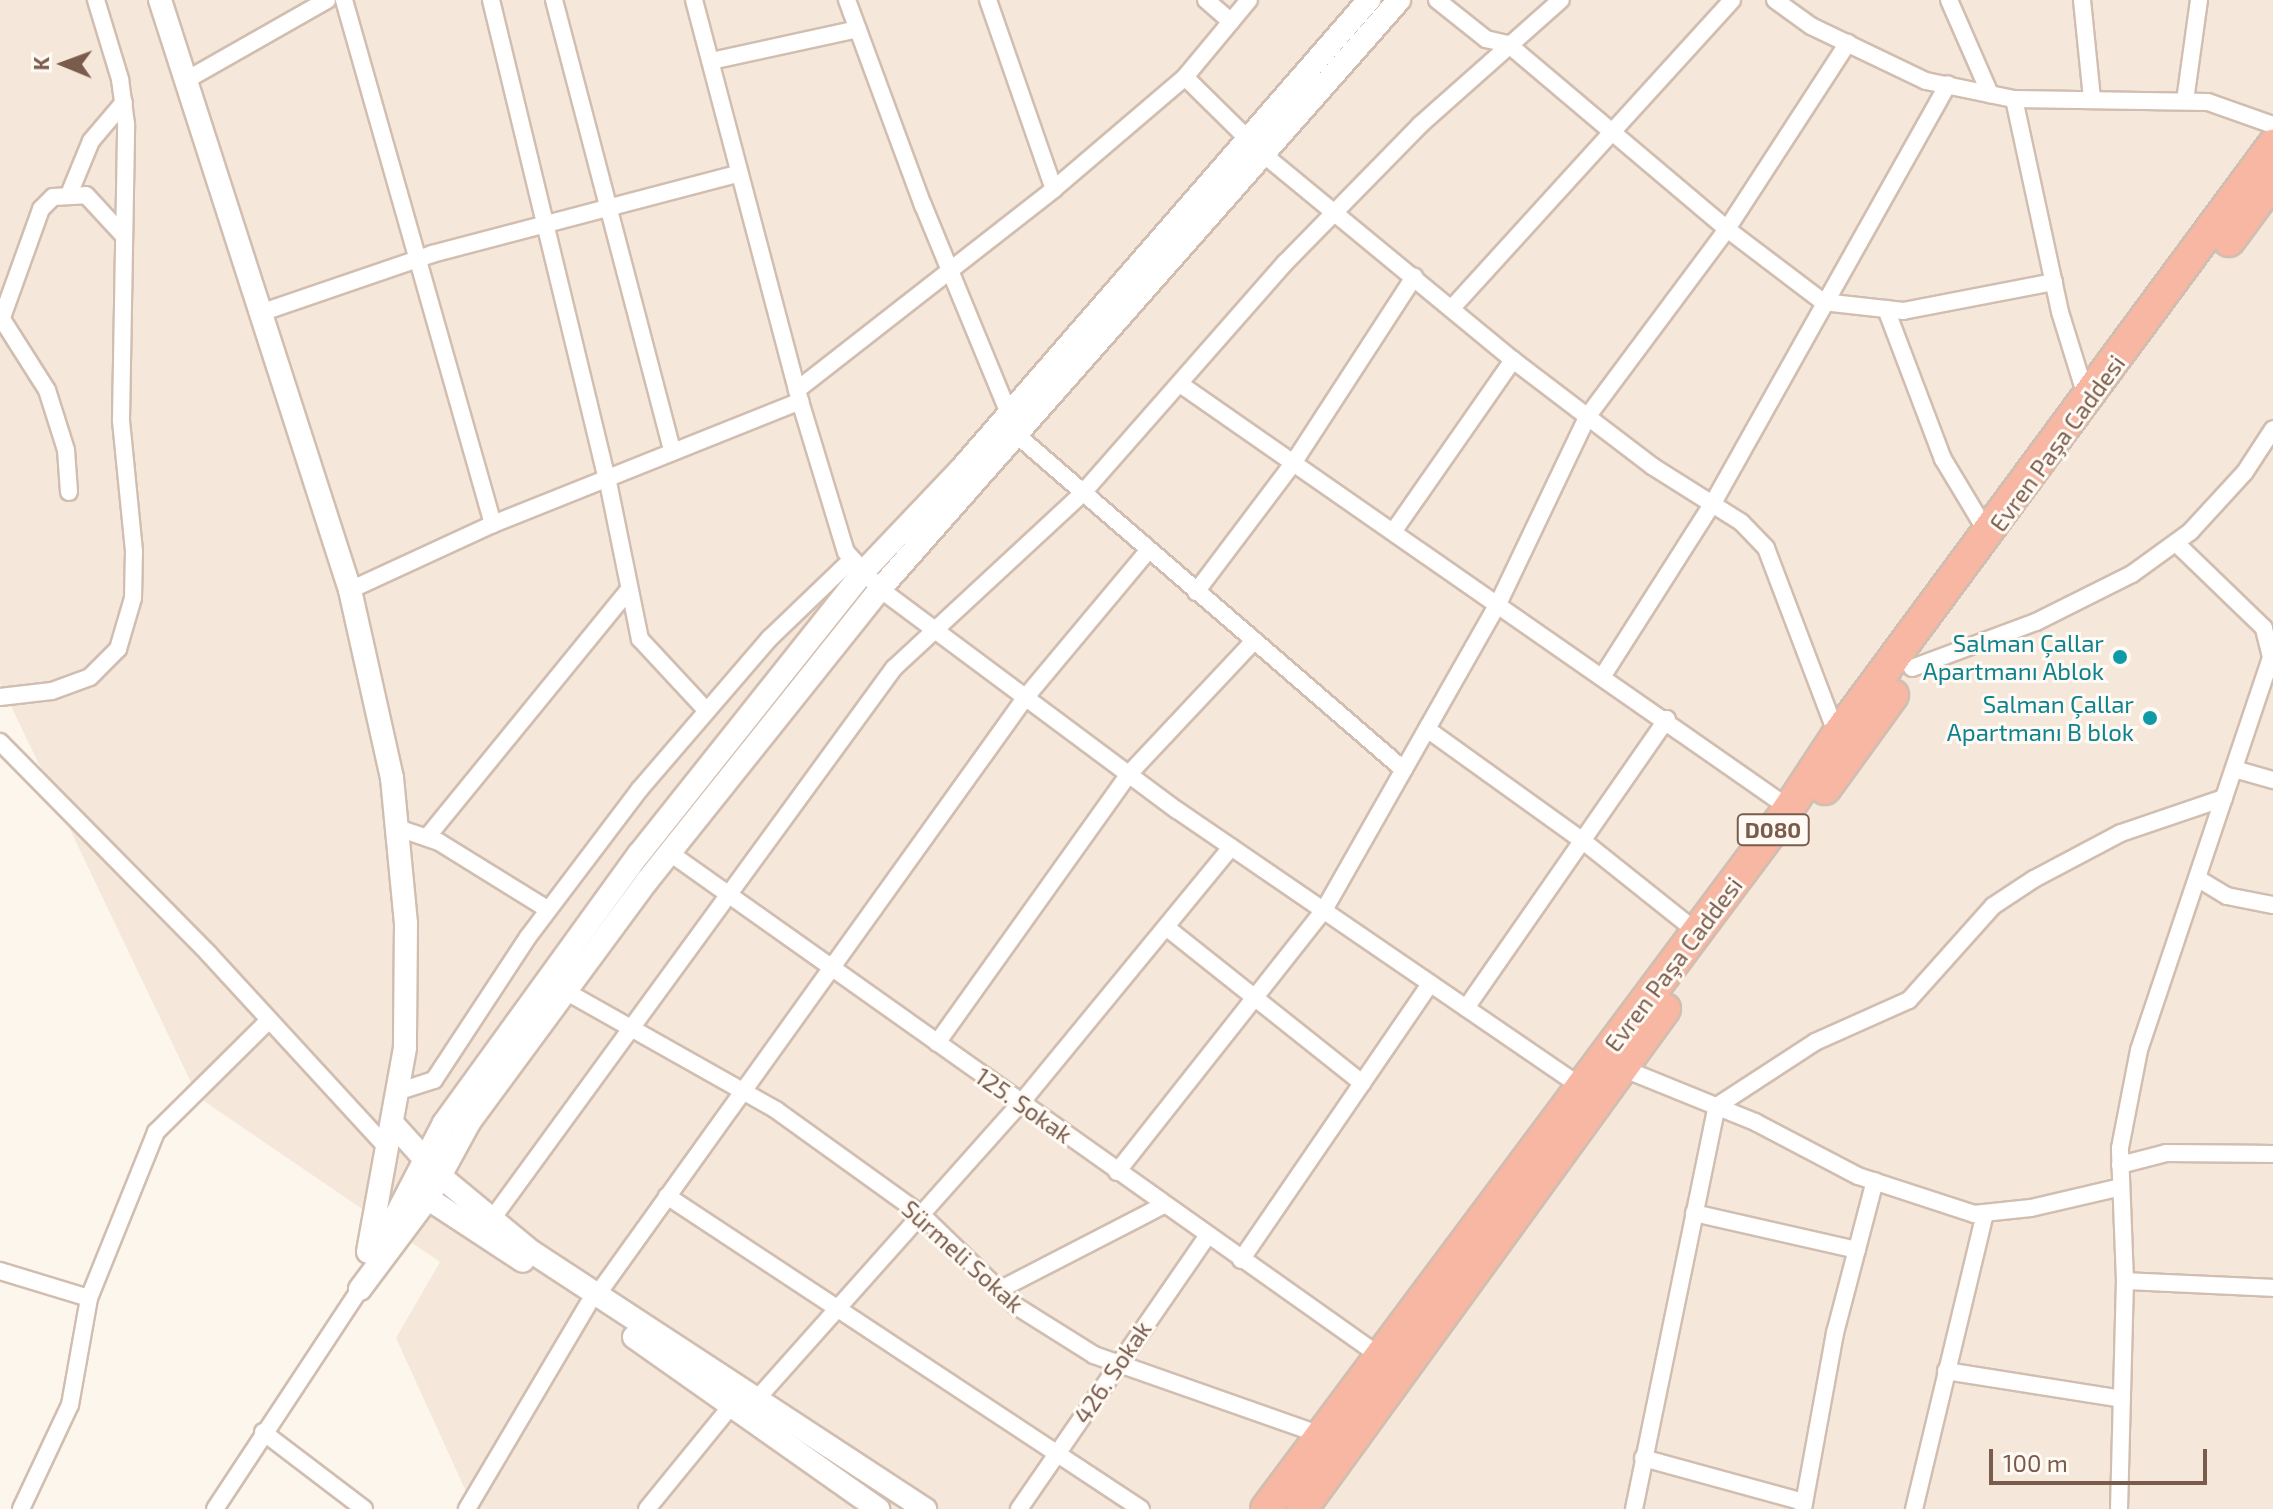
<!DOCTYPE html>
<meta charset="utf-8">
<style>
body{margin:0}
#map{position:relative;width:2273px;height:1509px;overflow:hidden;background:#fdf6ec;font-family:"Exo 2",sans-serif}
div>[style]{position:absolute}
.residential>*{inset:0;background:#f5e8da}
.roads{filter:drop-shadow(2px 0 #d1beb0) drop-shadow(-2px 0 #d1beb0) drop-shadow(0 2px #d1beb0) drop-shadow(0 -2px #d1beb0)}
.street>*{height:16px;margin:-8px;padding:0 8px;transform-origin:8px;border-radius:8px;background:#fff}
.secondary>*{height:22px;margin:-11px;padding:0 11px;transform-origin:11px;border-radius:11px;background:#fff}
.highway>*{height:30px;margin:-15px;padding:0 15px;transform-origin:15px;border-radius:15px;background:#f7b7a3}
.dots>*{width:22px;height:22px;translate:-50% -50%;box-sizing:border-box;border:4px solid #fffaf3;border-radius:50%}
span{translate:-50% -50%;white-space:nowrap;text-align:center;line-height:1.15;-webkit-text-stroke:6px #fffaf3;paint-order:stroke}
.shield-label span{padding:2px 6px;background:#fffaf3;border:2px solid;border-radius:6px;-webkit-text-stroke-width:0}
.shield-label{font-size:22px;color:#7a5c4d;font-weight:700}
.street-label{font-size:24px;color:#7a5c4d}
.culture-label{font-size:24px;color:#0d838f}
.right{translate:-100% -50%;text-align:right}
.north{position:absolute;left:24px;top:24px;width:80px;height:80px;-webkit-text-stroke:6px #fffaf3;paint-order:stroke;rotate:271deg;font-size:22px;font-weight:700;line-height:32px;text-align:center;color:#7a5c4d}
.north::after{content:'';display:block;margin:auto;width:28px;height:36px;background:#7a5c4d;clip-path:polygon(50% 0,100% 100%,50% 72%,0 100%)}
.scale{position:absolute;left:1989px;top:1449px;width:218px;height:36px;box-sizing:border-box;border:4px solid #7a5c4d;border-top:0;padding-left:10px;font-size:24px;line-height:28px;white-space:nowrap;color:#7a5c4d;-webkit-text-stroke:6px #fffaf3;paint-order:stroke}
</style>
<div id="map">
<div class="residential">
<div style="clip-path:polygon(0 0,2273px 0,2273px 1509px,474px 1509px,396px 1338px,440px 1262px,198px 1097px,0 683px)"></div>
</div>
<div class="roads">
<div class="street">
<div style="left:344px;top:0;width:545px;rotate:74.13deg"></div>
<div style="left:491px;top:0;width:496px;rotate:76.4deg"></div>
<div style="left:608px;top:482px;width:160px;rotate:78.5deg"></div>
<div style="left:640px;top:639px;width:98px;rotate:47.1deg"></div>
<div style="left:554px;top:0;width:467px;rotate:75.3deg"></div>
<div style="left:694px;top:0;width:415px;rotate:75.2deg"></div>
<div style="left:800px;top:401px;width:158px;rotate:73.1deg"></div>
<div style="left:846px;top:552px;width:50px;rotate:47.4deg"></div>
<div style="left:880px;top:589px;width:370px;rotate:36.7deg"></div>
<div style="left:1177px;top:810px;width:490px;rotate:34.4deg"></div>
<div style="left:847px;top:0;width:219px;rotate:69.7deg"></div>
<div style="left:923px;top:205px;width:250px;rotate:67.6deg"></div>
<div style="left:1018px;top:436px;width:510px;rotate:40.87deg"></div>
<div style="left:988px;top:0;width:200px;rotate:70.8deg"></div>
<div style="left:1206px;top:0;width:33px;rotate:41deg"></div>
<div style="left:1437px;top:0;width:63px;rotate:38.5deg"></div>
<div style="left:1486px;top:39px;width:23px;rotate:13deg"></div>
<div style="left:1508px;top:44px;width:287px;rotate:40.2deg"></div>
<div style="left:1727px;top:229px;width:121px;rotate:37.2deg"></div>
<div style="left:1823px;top:302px;width:81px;rotate:6.4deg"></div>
<div style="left:1903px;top:311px;width:154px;rotate:-10.9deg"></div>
<div style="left:1775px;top:0;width:44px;rotate:35.8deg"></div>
<div style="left:1811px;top:26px;width:127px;rotate:25.6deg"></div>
<div style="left:1926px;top:81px;width:90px;rotate:11.6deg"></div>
<div style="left:2014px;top:99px;width:194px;rotate:0.9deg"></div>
<div style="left:2208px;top:102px;width:69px;rotate:19.5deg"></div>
<div style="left:1949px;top:0;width:103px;rotate:66.4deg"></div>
<div style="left:2082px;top:0;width:99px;rotate:84.2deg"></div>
<div style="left:711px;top:61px;width:150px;rotate:-12.3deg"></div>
<div style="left:1185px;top:77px;width:110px;rotate:44.6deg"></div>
<div style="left:1263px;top:154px;width:324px;rotate:39.5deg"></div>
<div style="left:1513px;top:360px;width:175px;rotate:37.3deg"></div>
<div style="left:1652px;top:466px;width:105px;rotate:32.2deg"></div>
<div style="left:1741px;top:522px;width:36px;rotate:46deg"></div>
<div style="left:1766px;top:548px;width:200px;rotate:69.2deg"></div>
<div style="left:188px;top:79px;width:160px;rotate:-29.6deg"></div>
<div style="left:2014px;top:99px;width:218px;rotate:77.8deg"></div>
<div style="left:2060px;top:312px;width:91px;rotate:72.8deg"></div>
<div style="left:2185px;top:101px;width:102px;rotate:-82.1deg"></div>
<div style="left:70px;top:192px;width:55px;rotate:-67.6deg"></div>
<div style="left:91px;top:141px;width:51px;rotate:-49.8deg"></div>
<div style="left:1452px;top:308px;width:416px;rotate:-47.7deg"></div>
<div style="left:1886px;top:309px;width:160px;rotate:69.2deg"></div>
<div style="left:1943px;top:459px;width:87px;rotate:59deg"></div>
<div style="left:260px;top:313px;width:182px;rotate:-18.9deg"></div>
<div style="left:432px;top:254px;width:316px;rotate:-14.7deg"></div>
<div style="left:0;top:316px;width:88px;rotate:57.6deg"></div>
<div style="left:47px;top:390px;width:63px;rotate:72.4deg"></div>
<div style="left:66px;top:450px;width:42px;rotate:85.9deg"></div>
<div style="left:0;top:323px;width:121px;rotate:-70.2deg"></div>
<div style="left:41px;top:209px;width:17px;rotate:-45deg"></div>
<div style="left:53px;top:197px;width:33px;rotate:-3deg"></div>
<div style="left:86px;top:195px;width:56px;rotate:47.2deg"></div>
<div style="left:1180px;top:384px;width:742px;rotate:34.85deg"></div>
<div style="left:797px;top:390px;width:326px;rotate:-38deg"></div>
<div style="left:1054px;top:189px;width:172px;rotate:-40.5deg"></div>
<div style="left:1185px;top:77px;width:100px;rotate:-50.3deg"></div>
<div style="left:1393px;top:532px;width:210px;rotate:-55.1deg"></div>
<div style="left:350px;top:590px;width:157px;rotate:-24.8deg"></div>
<div style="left:493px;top:524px;width:331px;rotate:-21.8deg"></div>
<div style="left:1196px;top:592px;width:163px;rotate:-53deg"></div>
<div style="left:1294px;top:462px;width:221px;rotate:-57deg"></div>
<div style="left:1912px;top:668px;width:132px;rotate:-20.4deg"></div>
<div style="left:2036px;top:622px;width:107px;rotate:-26.6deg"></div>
<div style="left:2132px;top:574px;width:72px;rotate:-35.9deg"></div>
<div style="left:2190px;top:532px;width:81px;rotate:-47.5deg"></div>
<div style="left:2245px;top:472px;width:51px;rotate:-56.9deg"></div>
<div style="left:1604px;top:674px;width:203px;rotate:-57.5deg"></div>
<div style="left:1713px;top:503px;width:480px;rotate:-60.7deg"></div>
<div style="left:0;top:697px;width:52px;rotate:-6.6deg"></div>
<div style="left:52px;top:691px;width:40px;rotate:-20.2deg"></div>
<div style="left:90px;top:677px;width:40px;rotate:-45deg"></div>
<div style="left:118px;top:649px;width:53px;rotate:-73.6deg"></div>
<div style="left:133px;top:598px;width:47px;rotate:-88.8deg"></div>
<div style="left:134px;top:551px;width:132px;rotate:-95.7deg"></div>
<div style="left:121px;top:420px;width:296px;rotate:-89deg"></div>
<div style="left:126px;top:124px;width:45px;rotate:-97.6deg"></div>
<div style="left:120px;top:79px;width:83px;rotate:-106.9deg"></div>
<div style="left:1427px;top:729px;width:192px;rotate:35.7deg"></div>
<div style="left:1583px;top:841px;width:146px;rotate:38.6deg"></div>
<div style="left:0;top:742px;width:296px;rotate:45.4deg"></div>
<div style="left:208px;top:953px;width:266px;rotate:47.4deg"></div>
<div style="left:2234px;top:769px;width:41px;rotate:15.8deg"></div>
<div style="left:398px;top:828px;width:43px;rotate:18.9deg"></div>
<div style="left:439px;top:842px;width:127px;rotate:31.8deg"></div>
<div style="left:428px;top:836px;width:315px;rotate:-50.8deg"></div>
<div style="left:670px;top:853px;width:870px;rotate:35.32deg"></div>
<div style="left:2197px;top:878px;width:35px;rotate:31deg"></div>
<div style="left:2227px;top:896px;width:47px;rotate:11.1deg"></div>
<div style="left:1166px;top:927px;width:251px;rotate:38.5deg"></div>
<div style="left:558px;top:987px;width:250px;rotate:29.4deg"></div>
<div style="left:776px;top:1110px;width:180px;rotate:35.7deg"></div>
<div style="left:922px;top:1215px;width:131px;rotate:44.1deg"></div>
<div style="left:1016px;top:1306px;width:92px;rotate:32.1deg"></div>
<div style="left:1094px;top:1355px;width:241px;rotate:19.4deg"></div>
<div style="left:1466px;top:1008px;width:352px;rotate:-55.2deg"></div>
<div style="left:937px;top:1043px;width:330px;rotate:-54.5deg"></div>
<div style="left:1129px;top:774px;width:183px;rotate:-46.8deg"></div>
<div style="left:1622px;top:1068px;width:144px;rotate:22.1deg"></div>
<div style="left:1755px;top:1122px;width:116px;rotate:27.7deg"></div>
<div style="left:1858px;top:1176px;width:122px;rotate:18.1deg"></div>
<div style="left:1974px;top:1214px;width:57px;rotate:-6deg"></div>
<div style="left:2031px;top:1208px;width:92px;rotate:-13.1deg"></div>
<div style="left:400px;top:1091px;width:36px;rotate:-18deg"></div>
<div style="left:434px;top:1080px;width:171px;rotate:-56.7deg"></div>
<div style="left:528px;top:937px;width:186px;rotate:-52.9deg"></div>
<div style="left:640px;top:789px;width:199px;rotate:-49.3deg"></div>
<div style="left:770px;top:638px;width:114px;rotate:-43.9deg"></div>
<div style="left:2120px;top:1165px;width:48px;rotate:-14.6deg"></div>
<div style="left:2166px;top:1153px;width:107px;rotate:0.5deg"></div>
<div style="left:1117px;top:1172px;width:334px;rotate:-51.7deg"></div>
<div style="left:1324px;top:910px;width:352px;rotate:-60.4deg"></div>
<div style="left:1498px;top:604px;width:207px;rotate:-64.5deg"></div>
<div style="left:1587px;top:417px;width:234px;rotate:-53.3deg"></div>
<div style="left:1727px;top:229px;width:222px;rotate:-57deg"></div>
<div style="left:667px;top:1196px;width:568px;rotate:33.44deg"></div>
<div style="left:1694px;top:1213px;width:167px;rotate:12.8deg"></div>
<div style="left:492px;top:1219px;width:682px;rotate:-53.89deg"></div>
<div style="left:894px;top:668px;width:255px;rotate:-42.8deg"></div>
<div style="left:1081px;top:495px;width:309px;rotate:-48.7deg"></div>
<div style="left:1285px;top:263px;width:193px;rotate:-45.6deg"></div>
<div style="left:1420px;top:125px;width:188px;rotate:-41.6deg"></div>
<div style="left:1241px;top:1260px;width:335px;rotate:-55.6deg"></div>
<div style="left:0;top:1271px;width:93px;rotate:16.9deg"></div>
<div style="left:2125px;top:1281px;width:148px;rotate:2.7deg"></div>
<div style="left:999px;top:1290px;width:186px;rotate:-27.3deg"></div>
<div style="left:597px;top:1295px;width:735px;rotate:-54.36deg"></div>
<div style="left:1025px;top:698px;width:192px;rotate:-50.1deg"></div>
<div style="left:1946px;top:1371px;width:178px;rotate:9deg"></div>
<div style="left:263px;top:1432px;width:127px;rotate:37.3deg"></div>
<div style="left:1643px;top:1458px;width:167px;rotate:15.3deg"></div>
<div style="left:21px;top:1509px;width:115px;rotate:-64.8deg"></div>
<div style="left:70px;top:1405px;width:109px;rotate:-79.9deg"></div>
<div style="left:89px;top:1298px;width:179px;rotate:-68deg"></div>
<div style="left:156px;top:1132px;width:159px;rotate:-44.7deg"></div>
<div style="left:215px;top:1509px;width:263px;rotate:-56.6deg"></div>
<div style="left:467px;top:1509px;width:238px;rotate:-59.4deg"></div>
<div style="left:647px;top:1509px;width:133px;rotate:-50.8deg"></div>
<div style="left:731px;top:1406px;width:26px;rotate:-13deg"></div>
<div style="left:756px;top:1400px;width:398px;rotate:-48.3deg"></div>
<div style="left:1021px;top:1103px;width:331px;rotate:-50.6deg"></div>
<div style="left:1019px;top:1509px;width:331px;rotate:-55.4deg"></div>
<div style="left:1634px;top:1509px;width:411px;rotate:-78.4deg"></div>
<div style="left:1717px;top:1106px;width:117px;rotate:-33.1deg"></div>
<div style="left:1815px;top:1042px;width:103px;rotate:-24.1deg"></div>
<div style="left:1909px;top:1000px;width:126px;rotate:-48.2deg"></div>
<div style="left:1993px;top:906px;width:49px;rotate:-33.4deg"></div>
<div style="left:2034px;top:879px;width:98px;rotate:-27.9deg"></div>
<div style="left:2121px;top:833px;width:109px;rotate:-18.8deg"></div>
<div style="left:1803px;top:1509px;width:179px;rotate:-79.7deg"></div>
<div style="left:1835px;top:1333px;width:157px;rotate:-75.3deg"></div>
<div style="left:1914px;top:1509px;width:304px;rotate:-76.5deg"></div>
<div style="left:2119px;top:1509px;width:228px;rotate:-88.5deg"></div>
<div style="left:2125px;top:1281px;width:133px;rotate:-92.2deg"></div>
<div style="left:2120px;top:1148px;width:100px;rotate:-79deg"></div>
<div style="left:2139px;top:1050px;width:415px;rotate:-71.4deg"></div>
<div style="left:2271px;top:657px;width:30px;rotate:-104deg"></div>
<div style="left:2264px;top:628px;width:122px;rotate:-136deg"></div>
</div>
<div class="secondary">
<div style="left:160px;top:0;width:620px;rotate:72.15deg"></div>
<div style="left:350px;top:590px;width:193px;rotate:77.4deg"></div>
<div style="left:392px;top:778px;width:147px;rotate:84.5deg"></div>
<div style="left:406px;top:924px;width:124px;rotate:90.5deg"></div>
<div style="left:405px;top:1048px;width:207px;rotate:100.3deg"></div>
<div style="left:393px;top:1124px;width:70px;rotate:47.9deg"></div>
<div style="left:440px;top:1176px;width:119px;rotate:39.6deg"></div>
<div style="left:532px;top:1252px;width:470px;rotate:33.2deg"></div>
<div style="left:415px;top:1190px;width:129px;rotate:33.3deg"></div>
<div style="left:379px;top:1248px;width:141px;rotate:-62.5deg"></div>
<div style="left:444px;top:1123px;width:332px;rotate:-54.1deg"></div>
<div style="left:639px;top:854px;width:362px;rotate:-51.5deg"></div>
<div style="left:864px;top:571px;width:141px;rotate:-46.4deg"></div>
<div style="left:961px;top:469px;width:622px;rotate:-48.98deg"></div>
<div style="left:360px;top:1289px;width:114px;rotate:-53.2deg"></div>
<div style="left:428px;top:1198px;width:88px;rotate:-61.4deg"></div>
<div style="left:470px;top:1121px;width:298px;rotate:-53.6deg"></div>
<div style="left:647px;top:881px;width:374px;rotate:-51.4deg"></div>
<div style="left:880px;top:589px;width:785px;rotate:-48.61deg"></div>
<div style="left:634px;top:1337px;width:299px;rotate:35.2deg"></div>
</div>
<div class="highway">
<div style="left:2229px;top:241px;width:74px;rotate:-53.7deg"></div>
<div style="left:1825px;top:789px;width:116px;rotate:-54.1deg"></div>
<div style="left:1266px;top:1509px;width:875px;rotate:-53.27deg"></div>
<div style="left:1789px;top:808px;width:87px;rotate:-56.7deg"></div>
<div style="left:1837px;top:735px;width:734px;rotate:-53.54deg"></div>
<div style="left:1302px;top:1509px;width:618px;rotate:-54.02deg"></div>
</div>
</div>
<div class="dots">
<div style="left:2120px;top:657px;background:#0f9aa8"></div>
<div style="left:2150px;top:718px;background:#0f9aa8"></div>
</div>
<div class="shield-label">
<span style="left:1773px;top:830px">D080</span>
</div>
<div class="street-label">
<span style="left:2057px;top:443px;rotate:-54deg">Evren Paşa Caddesi</span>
<span style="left:1673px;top:964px;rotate:-53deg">Evren Paşa Caddesi</span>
<span style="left:1024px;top:1105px;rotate:35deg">125. Sokak</span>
<span style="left:963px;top:1256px;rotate:42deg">Sürmeli Sokak</span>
<span style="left:1112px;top:1372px;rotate:-56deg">426. Sokak</span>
</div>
<div class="culture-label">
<span class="right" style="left:2104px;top:657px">Salman Çallar<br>Apartmanı Ablok</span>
<span class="right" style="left:2134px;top:718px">Salman Çallar<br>Apartmanı B blok</span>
</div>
<div class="north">K</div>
<div class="scale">100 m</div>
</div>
